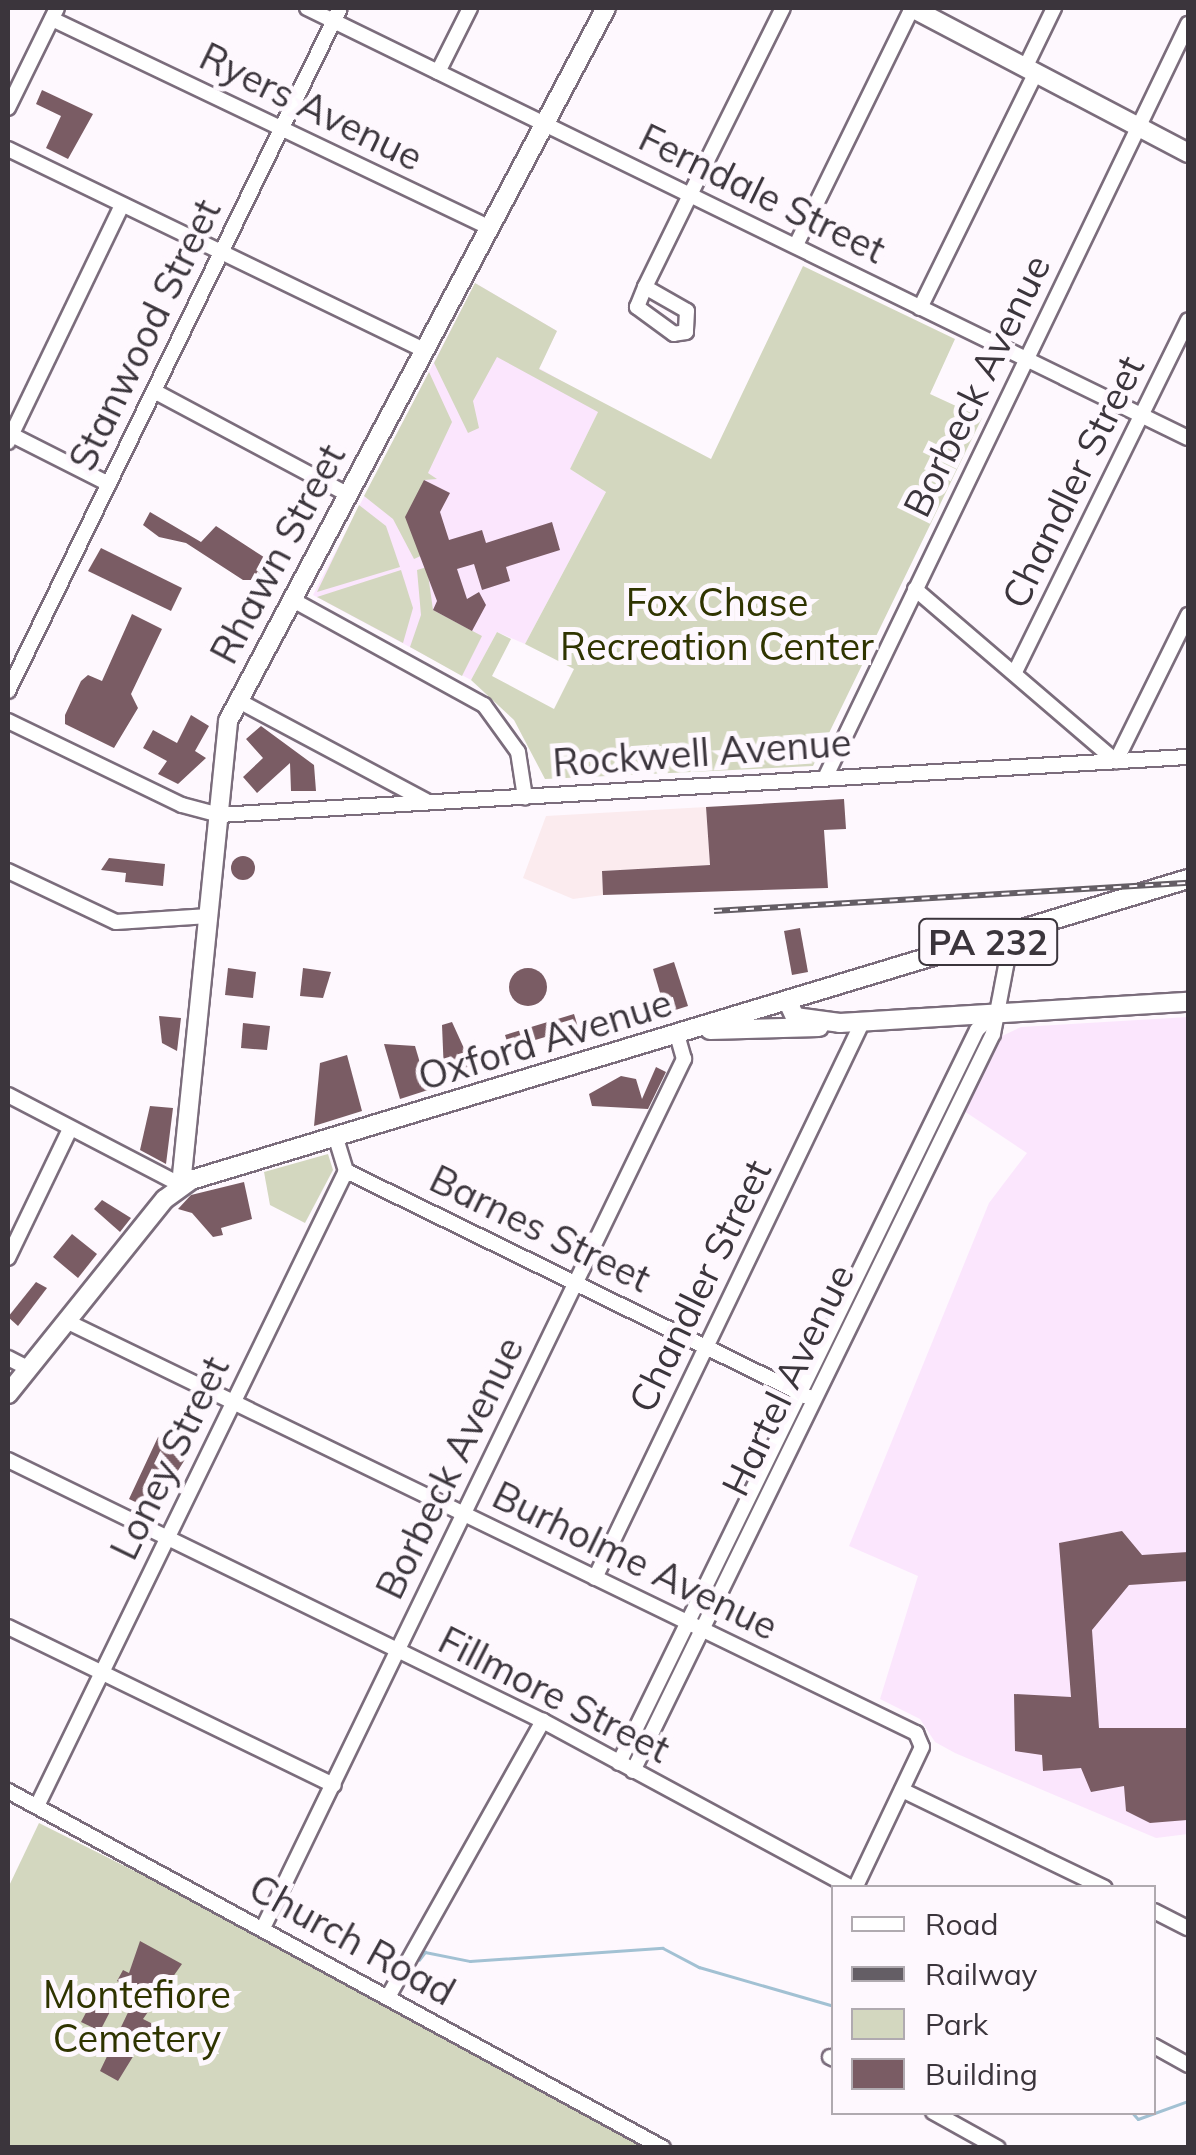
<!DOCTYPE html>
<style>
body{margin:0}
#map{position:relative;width:1196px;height:2155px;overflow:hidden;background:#fef8fe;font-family:Mulish,sans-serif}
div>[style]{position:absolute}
.commercial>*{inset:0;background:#fbebee}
.built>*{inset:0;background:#fbe6fd}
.green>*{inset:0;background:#d3d7bf}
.stream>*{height:2.5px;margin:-1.25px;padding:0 1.25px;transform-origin:1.25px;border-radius:1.25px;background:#a2c1d3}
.building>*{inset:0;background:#7a5c64}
.round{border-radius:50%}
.roads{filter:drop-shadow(2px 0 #7b6d7c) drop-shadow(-2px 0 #7b6d7c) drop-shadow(0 2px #7b6d7c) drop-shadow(0 -2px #7b6d7c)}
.minor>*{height:14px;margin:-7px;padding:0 7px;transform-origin:7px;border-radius:7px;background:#fff}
.major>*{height:18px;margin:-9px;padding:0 9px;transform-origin:9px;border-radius:9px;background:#fff}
.rail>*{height:6px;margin-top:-3px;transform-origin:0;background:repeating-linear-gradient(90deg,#fef8fe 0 8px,#645e65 0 16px);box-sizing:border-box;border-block:2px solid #645e65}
span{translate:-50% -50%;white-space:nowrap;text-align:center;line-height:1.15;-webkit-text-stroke:10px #fef8fe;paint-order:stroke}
.shield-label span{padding:2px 8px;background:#fef8fe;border:2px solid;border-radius:8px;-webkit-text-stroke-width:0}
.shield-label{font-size:35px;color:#3b353c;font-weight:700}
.street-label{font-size:38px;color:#3b353c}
.park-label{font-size:38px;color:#2f3400}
.frame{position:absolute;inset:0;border:10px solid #3b353c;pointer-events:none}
.legend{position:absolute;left:831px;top:1885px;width:325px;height:230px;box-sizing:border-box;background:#fef8fe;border:2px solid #b0aab0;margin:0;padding:12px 18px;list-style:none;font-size:30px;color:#3b353c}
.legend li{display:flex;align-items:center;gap:20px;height:50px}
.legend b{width:50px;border:2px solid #b0aab0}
</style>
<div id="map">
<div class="commercial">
<div style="clip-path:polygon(706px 807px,710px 865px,602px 871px,603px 895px,573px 899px,523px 878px,546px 816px)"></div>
</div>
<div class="built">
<div style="clip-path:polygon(475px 283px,557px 331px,539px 368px,602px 404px,570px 469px,606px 492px,525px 644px,497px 632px,471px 680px,313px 595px)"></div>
<div style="clip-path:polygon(1188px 1017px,1188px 1834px,1156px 1838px,955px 1753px,935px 1742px,920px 1719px,880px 1699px,918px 1576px,849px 1546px,989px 1203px,1027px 1153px,964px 1111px,1002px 1036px,1021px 1027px)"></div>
</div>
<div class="green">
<div style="clip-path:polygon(803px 266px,955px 339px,930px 394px,982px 418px,813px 766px,545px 779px,514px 720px,471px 680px,497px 632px,511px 639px,492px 676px,554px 709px,574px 669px,525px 644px,606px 492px,570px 469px,598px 412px,497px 357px,473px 401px,479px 428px,468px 433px,434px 363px,475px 283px,557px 331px,539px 369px,711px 459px)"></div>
<div style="clip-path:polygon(429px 372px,452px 422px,428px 473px,437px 479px,424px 480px,423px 555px,414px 559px,393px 519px,364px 496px)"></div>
<div style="clip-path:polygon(359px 505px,386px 526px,400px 567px,317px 592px)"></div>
<div style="clip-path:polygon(427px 567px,433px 610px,482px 636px,462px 676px,410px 647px,421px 615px,417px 570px)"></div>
<div style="clip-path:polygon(401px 570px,413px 608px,403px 643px,317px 597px)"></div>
<div style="clip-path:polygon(328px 1154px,333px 1170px,305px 1223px,270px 1205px,264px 1172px)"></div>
<div style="clip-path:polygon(39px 1823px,222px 1915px,651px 2147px,8px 2147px,8px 1888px)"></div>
</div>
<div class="stream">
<div style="left:419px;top:1960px;width:10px;rotate:-53deg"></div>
<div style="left:425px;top:1952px;width:46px;rotate:11.3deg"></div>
<div style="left:470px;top:1961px;width:193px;rotate:-3.9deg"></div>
<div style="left:663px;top:1948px;width:41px;rotate:27.8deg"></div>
<div style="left:699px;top:1967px;width:141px;rotate:16.1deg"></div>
<div style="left:1132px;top:2112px;width:9px;rotate:49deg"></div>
<div style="left:1138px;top:2119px;width:53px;rotate:-19.8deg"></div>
</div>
<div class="building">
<div style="clip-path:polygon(42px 90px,93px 114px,68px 159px,46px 148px,61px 116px,36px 104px)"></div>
<div style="clip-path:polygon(424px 480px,450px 493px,440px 512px,449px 540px,482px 530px,486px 543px,552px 522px,560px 550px,506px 567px,510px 581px,482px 590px,474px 564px,457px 569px,467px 599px,479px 592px,486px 605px,472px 631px,433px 610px,437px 601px,405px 517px)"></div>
<div style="clip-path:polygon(150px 512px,201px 542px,216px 526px,270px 561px,260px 580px,243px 580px,186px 543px,159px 537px,143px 525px)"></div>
<div style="clip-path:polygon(101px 548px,182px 588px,171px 611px,88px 571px)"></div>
<div style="clip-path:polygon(132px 614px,162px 629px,131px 694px,138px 708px,114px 748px,65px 724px,65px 715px,81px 681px,88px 675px,102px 681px)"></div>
<div style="clip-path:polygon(191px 715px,209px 726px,195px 751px,206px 758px,178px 784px,158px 774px,167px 761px,143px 748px,153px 730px,177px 743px)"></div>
<div style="clip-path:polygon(261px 726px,314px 765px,316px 791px,291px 791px,290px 763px,257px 793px,243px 777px,263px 758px,246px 739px)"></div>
<div style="clip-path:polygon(844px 799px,846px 829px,824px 830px,828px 888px,603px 895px,602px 871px,710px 865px,706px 807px)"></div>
<div class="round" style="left:231px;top:856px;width:24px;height:24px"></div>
<div style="clip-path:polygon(109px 858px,165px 864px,163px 886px,125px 882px,126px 873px,101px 870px)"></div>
<div style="clip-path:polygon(800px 928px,808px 972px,792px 975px,784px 931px)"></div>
<div style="clip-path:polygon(674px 962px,688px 1006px,666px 1013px,653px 969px)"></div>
<div class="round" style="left:509px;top:968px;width:38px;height:38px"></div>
<div style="clip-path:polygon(228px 968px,256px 972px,253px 998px,225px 995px)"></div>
<div style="clip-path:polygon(303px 968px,331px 972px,323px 998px,300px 996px)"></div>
<div style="clip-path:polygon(574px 1014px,578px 1027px,509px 1048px,505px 1035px)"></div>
<div style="clip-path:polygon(159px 1016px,181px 1018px,177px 1051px,162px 1043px)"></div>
<div style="clip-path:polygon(452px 1022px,472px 1066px,444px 1073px,442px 1025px)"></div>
<div style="clip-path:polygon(243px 1023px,270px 1026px,267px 1050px,241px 1048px)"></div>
<div style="clip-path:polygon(384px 1044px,415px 1046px,428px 1090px,400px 1099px)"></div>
<div style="clip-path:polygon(347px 1055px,362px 1111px,314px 1126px,320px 1063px)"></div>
<div style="clip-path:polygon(656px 1067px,666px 1072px,648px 1109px,592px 1106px,589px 1094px,621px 1076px,636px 1079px,642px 1099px)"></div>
<div style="clip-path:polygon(150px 1106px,173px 1108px,166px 1164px,140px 1150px)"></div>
<div style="clip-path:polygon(244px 1182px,252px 1219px,221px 1228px,223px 1235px,213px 1237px,192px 1213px,178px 1209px,191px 1195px)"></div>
<div style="clip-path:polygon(102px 1200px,131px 1218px,120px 1232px,94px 1209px)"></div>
<div style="clip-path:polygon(72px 1234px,97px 1254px,78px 1278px,53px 1257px)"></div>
<div style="clip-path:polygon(36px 1282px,47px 1288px,18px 1326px,8px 1317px)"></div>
<div style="clip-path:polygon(169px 1435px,189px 1453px,159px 1501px,151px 1497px,146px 1507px,129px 1499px,158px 1437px)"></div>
<div style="clip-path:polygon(1122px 1531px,1142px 1555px,1188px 1552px,1188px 1581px,1129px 1585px,1092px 1630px,1099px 1728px,1188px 1728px,1187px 1820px,1150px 1823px,1126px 1811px,1124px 1786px,1091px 1792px,1081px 1768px,1043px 1771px,1042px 1755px,1015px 1751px,1014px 1694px,1071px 1697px,1059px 1543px)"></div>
<div style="clip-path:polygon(140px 1941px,182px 1964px,143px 2019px,153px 2024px,118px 2081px,100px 2071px,133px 2002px,119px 1994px,124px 1985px,117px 1981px,123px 1970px,129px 1973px)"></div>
<div style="clip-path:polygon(97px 1992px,115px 2002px,100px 2031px,81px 2022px)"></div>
</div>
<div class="roads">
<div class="minor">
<div style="left:307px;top:8px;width:980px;rotate:26.02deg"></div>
<div style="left:52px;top:19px;width:483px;rotate:25.5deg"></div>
<div style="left:1025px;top:68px;width:67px;rotate:-64.2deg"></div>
<div style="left:438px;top:72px;width:72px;rotate:-63.4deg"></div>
<div style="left:8px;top:108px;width:111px;rotate:-63.9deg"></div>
<div style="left:8px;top:149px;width:461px;rotate:25.8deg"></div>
<div style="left:796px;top:245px;width:264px;rotate:-63.9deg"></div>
<div style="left:645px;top:287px;width:48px;rotate:29.7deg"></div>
<div style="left:687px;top:311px;width:21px;rotate:93deg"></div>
<div style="left:686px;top:332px;width:12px;rotate:171deg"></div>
<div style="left:674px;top:334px;width:46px;rotate:-143.9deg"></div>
<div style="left:637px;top:307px;width:22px;rotate:-68deg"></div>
<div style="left:645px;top:287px;width:102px;rotate:-63.9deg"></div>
<div style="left:690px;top:195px;width:209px;rotate:-63.6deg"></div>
<div style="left:920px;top:308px;width:261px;rotate:-63.8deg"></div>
<div style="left:154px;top:391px;width:219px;rotate:28.1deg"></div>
<div style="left:8px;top:433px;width:113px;rotate:26.8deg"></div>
<div style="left:8px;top:442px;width:263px;rotate:-64.3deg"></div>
<div style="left:915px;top:589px;width:265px;rotate:40.6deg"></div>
<div style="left:1116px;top:761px;width:163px;rotate:-63.7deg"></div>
<div style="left:291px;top:599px;width:220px;rotate:28.8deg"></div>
<div style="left:484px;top:705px;width:58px;rotate:54.1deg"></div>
<div style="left:518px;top:752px;width:46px;rotate:81.2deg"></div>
<div style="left:1015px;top:672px;width:392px;rotate:-63.8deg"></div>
<div style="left:8px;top:691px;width:759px;rotate:-64.08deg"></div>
<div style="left:237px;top:700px;width:214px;rotate:28.1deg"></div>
<div style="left:8px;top:721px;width:193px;rotate:25.8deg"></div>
<div style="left:182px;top:805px;width:38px;rotate:15deg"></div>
<div style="left:219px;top:815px;width:971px;rotate:-3.43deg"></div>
<div style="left:825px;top:778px;width:837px;rotate:-64.29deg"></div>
<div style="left:8px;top:871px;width:119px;rotate:25.3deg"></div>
<div style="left:116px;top:922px;width:93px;rotate:-3.7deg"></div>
<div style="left:8px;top:1095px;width:195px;rotate:27.5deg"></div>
<div style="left:346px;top:1171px;width:514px;rotate:26.07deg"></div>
<div style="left:8px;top:1258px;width:143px;rotate:-64.3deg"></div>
<div style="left:66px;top:1321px;width:945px;rotate:25.86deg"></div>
<div style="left:916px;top:1733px;width:15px;rotate:67deg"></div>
<div style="left:922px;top:1747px;width:156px;rotate:115.4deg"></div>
<div style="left:8px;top:1358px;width:22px;rotate:27deg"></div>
<div style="left:8px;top:1460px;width:595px;rotate:26.01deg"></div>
<div style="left:543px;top:1721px;width:351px;rotate:28.4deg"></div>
<div style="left:595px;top:1578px;width:618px;rotate:-64.31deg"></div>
<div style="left:8px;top:1627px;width:362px;rotate:25.9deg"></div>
<div style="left:619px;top:1763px;width:816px;rotate:-63.97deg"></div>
<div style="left:977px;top:1030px;width:22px;rotate:-43deg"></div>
<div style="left:633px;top:1771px;width:820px;rotate:-63.97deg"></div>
<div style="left:993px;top:1034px;width:102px;rotate:-79.2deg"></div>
<div style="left:902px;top:1790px;width:225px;rotate:25.8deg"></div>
<div style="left:8px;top:1791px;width:746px;rotate:28.59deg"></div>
<div style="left:37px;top:1806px;width:706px;rotate:-64.05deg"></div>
<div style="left:346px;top:1171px;width:37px;rotate:-107deg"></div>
<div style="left:1154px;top:1911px;width:38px;rotate:27deg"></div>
<div style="left:263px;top:1928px;width:966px;rotate:-64.15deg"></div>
<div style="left:684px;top:1059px;width:26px;rotate:-106deg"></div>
<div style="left:388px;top:1997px;width:317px;rotate:-60.7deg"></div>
<div style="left:1154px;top:2046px;width:39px;rotate:29deg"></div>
<div style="left:830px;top:2057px;width:4px;rotate:27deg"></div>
<div style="left:933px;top:2112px;width:74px;rotate:29deg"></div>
</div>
<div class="major">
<div style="left:912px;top:8px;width:312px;rotate:27.7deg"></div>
<div style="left:788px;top:1002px;width:17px;rotate:65deg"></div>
<div style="left:795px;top:1017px;width:45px;rotate:7.6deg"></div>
<div style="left:840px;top:1023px;width:349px;rotate:-3.5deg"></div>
<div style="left:710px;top:1030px;width:109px;rotate:-1.6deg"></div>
<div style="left:181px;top:1185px;width:466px;rotate:-84.2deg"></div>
<div style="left:228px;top:721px;width:807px;rotate:-62.07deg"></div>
<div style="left:8px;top:1394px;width:250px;rotate:-51.2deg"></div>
<div style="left:165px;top:1199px;width:32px;rotate:-36deg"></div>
<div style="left:191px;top:1180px;width:1041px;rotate:-16.8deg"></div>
</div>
</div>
<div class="rail">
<div style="left:714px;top:911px;width:475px;rotate:-3.4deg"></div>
</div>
<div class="shield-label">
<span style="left:988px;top:942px">PA 232</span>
</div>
<div class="street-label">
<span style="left:311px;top:107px;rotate:26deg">Ryers Avenue</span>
<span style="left:762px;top:194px;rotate:26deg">Ferndale Street</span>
<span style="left:145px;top:335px;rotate:-64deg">Stanwood Street</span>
<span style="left:977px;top:386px;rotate:-64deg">Borbeck Avenue</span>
<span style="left:1073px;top:482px;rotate:-64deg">Chandler Street</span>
<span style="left:278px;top:554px;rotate:-62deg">Rhawn Street</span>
<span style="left:702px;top:753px;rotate:-4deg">Rockwell Avenue</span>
<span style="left:545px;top:1040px;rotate:-17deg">Oxford Avenue</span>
<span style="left:540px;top:1229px;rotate:26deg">Barnes Street</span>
<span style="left:700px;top:1286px;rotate:-64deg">Chandler Street</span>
<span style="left:788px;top:1380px;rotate:-64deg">Hartel Avenue</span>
<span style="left:170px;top:1458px;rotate:-64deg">Loney Street</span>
<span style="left:450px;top:1468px;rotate:-64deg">Borbeck Avenue</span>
<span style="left:635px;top:1561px;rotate:26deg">Burholme Avenue</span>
<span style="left:554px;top:1695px;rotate:27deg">Fillmore Street</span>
<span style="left:352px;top:1940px;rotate:29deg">Church Road</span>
</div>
<div class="park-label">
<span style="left:717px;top:625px">Fox Chase<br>Recreation Center</span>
<span style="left:137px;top:2017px">Montefiore<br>Cemetery</span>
</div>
<div class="frame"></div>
<ul class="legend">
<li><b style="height:12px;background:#fff"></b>Road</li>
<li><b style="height:12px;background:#645e65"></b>Railway</li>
<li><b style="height:28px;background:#d3d7bf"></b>Park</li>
<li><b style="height:28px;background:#7a5c64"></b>Building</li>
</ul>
</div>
